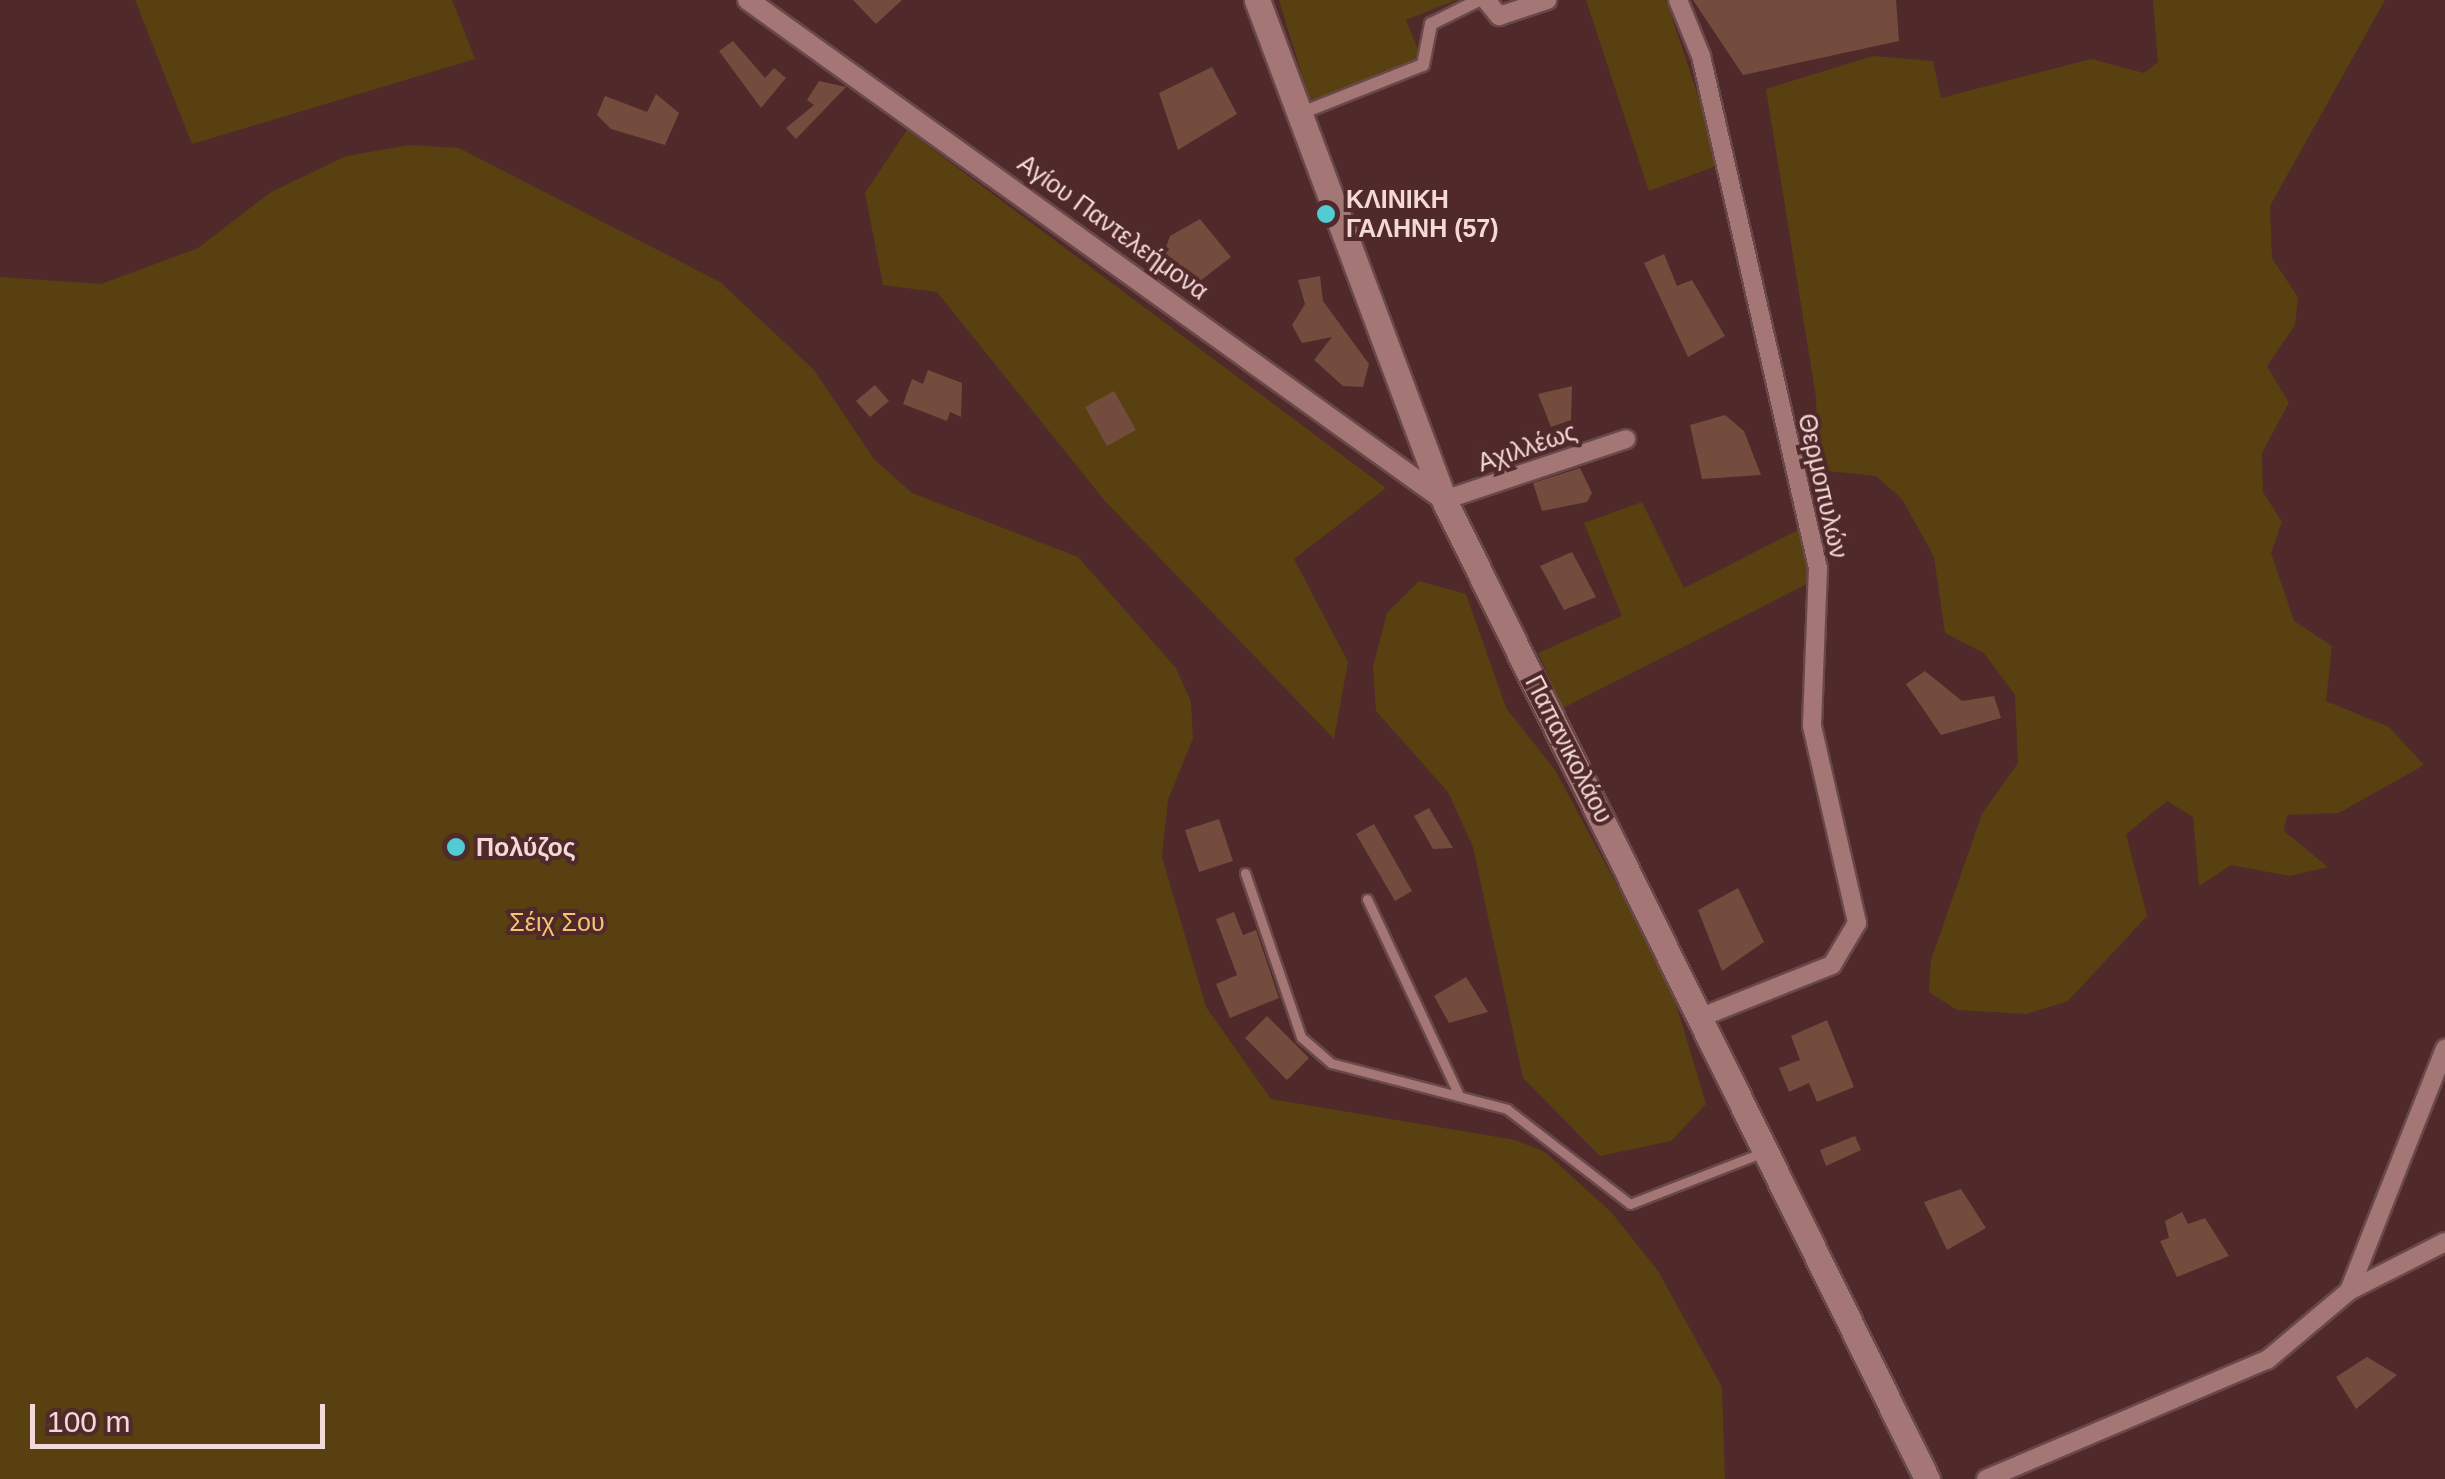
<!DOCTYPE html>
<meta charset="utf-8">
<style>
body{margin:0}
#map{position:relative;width:2445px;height:1479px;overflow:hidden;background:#50292a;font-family:Helvetica,sans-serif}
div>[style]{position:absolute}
.green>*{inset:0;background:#594010}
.building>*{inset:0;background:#734c3e}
.roads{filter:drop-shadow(2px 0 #694849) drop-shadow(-2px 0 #694849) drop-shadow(0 2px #694849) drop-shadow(0 -2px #694849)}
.service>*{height:9px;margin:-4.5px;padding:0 4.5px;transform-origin:4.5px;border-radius:4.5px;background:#a47676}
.pedestrian>*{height:12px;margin:-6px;padding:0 6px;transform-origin:6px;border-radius:6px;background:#a47676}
.minor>*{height:18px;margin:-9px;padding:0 9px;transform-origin:9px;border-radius:9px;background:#a47676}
.tertiary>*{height:20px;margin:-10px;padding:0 10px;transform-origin:10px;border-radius:10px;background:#a47676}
.secondary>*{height:25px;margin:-12.5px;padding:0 12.5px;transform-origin:12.5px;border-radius:12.5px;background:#a47676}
.dots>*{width:28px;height:28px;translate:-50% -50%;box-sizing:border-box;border:5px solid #50292a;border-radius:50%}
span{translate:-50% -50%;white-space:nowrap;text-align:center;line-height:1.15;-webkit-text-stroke:8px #50292a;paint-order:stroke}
.poi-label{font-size:25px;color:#f3d9d8;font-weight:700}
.left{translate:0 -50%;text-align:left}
.street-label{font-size:25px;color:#f3d9d8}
.park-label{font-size:25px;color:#f5c472}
.scale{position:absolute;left:30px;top:1404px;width:295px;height:45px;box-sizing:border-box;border:5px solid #f3d9d8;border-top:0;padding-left:12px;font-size:30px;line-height:35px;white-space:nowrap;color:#f3d9d8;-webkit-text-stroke:8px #50292a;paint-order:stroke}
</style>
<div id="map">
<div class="green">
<div style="clip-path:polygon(135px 0,452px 0,475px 59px,192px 144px)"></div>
<div style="clip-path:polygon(1279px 0,1456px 0,1406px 20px,1421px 57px,1310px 101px)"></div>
<div style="clip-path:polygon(1586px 0,1666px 0,1721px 164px,1649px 191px)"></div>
<div style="clip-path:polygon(2153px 0,2385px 0,2270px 206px,2272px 258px,2298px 297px,2295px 325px,2267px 366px,2289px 403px,2262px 453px,2263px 492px,2282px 522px,2271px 553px,2294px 621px,2332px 646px,2326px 701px,2389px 727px,2424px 765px,2339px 813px,2287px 815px,2284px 831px,2328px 867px,2290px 876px,2231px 865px,2199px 886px,2193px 817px,2167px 801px,2126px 834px,2147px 916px,2068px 1001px,2026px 1014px,1957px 1010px,1929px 992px,1931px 960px,1982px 814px,2018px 763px,2015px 695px,1984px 653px,1945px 633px,1934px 557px,1902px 499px,1876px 476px,1818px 470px,1816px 397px,1766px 89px,1873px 56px,1933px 61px,1941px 98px,2091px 59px,2144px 73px,2158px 62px)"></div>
<div style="clip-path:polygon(907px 130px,1386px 488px,1294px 559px,1348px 662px,1334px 739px,1105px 501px,937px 292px,883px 285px,865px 193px)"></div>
<div style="clip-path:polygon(411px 145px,459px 148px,720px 282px,814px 370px,874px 459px,912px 493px,1078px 557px,1176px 668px,1191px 702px,1193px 738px,1168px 800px,1162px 857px,1206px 1007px,1271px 1099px,1515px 1140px,1545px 1152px,1612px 1213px,1658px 1271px,1722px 1387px,1725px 1479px,0 1479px,0 277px,101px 284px,198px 248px,271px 192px,346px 156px)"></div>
<div style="clip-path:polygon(1642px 502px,1684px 588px,1806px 526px,1815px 580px,1563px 708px,1538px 653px,1622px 616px,1584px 523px)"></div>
<div style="clip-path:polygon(1419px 581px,1466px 594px,1506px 708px,1555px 770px,1670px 984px,1706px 1104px,1671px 1141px,1600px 1156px,1523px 1078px,1473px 847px,1448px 792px,1376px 711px,1373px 667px,1387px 613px)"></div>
</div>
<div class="building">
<div style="clip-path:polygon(853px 0,902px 0,876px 24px)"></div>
<div style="clip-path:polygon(1693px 0,1896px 0,1899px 41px,1743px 75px)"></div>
<div style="clip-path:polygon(733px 41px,765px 78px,774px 68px,786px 78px,761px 108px,719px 51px)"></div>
<div style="clip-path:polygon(1212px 67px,1237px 114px,1178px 150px,1159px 93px)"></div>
<div style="clip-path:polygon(819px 81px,846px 87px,796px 139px,786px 128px,814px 105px,807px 100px)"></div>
<div style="clip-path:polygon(656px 94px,679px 113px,665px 145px,611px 129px,597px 115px,605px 96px,647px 112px)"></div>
<div style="clip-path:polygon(1200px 219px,1231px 257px,1195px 285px,1164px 253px,1170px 236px)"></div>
<div style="clip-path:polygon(1664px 254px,1677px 286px,1692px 280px,1725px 336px,1688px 357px,1644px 263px)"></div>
<div style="clip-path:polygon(1320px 276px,1323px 301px,1369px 364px,1363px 387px,1343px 386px,1314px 360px,1332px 337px,1302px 343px,1292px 325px,1305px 304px,1298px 280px)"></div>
<div style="clip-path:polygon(928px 370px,962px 383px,961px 417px,950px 412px,947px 421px,903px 404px,912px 379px,923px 384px)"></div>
<div style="clip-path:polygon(875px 385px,889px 401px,870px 417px,856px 401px)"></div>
<div style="clip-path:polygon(1572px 386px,1571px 420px,1551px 427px,1538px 394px)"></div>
<div style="clip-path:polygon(1114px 391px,1136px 430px,1107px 446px,1085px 407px)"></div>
<div style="clip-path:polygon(1725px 415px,1744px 431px,1761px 475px,1702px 479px,1690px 425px)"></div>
<div style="clip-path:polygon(1580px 468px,1592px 493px,1587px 502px,1542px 511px,1533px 483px)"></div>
<div style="clip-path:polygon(1572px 552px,1596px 597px,1564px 610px,1540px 566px)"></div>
<div style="clip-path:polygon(1925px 671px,1962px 701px,1994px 696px,2001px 718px,1941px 735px,1906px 684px)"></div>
<div style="clip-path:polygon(1429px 808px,1453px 848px,1433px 849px,1414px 816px)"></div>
<div style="clip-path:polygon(1219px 819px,1233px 861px,1199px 872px,1185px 830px)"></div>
<div style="clip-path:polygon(1374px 824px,1412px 891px,1395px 901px,1356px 834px)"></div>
<div style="clip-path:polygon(1738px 888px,1764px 942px,1722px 971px,1698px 910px)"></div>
<div style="clip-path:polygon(1234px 912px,1243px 935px,1256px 930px,1279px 998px,1230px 1018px,1216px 984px,1237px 975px,1216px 919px)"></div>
<div style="clip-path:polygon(1466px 977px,1488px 1012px,1449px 1023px,1434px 996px)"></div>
<div style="clip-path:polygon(1267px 1016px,1309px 1058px,1287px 1080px,1245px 1038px)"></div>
<div style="clip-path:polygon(1827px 1020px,1854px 1087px,1817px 1102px,1809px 1083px,1789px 1092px,1779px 1068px,1800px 1060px,1791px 1036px)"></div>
<div style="clip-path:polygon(1855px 1136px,1861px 1150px,1826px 1166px,1820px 1150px)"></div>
<div style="clip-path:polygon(1961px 1189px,1986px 1228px,1947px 1250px,1924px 1202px)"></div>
<div style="clip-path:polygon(2182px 1212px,2188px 1224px,2205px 1218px,2229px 1256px,2177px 1277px,2160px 1241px,2169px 1238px,2165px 1221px)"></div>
<div style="clip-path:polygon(2367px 1357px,2397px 1375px,2356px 1409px,2336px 1377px)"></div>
</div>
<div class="roads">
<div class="service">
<div style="left:1245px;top:873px;width:173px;rotate:71.1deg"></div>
<div style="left:1301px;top:1037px;width:40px;rotate:41deg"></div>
<div style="left:1331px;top:1063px;width:182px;rotate:14.6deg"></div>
<div style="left:1507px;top:1109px;width:155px;rotate:37.7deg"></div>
<div style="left:1630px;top:1204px;width:144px;rotate:-21.2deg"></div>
<div style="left:1367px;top:899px;width:217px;rotate:64.9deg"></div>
</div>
<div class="pedestrian">
<div style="left:1299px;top:114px;width:133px;rotate:-21.6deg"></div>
<div style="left:1423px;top:65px;width:42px;rotate:-79deg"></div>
<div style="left:1431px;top:24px;width:54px;rotate:-26.6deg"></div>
</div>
<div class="minor">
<div style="left:1486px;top:0;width:21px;rotate:51deg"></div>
<div style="left:1499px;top:16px;width:51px;rotate:-18.4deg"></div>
<div style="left:1678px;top:0;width:61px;rotate:67.7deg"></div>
<div style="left:1701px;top:56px;width:525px;rotate:77.13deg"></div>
<div style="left:1818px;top:568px;width:158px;rotate:92.2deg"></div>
<div style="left:1812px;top:726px;width:202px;rotate:77.1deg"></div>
<div style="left:1857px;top:923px;width:49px;rotate:120.8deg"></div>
<div style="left:1832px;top:965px;width:138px;rotate:158.3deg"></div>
<div style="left:1444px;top:500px;width:192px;rotate:-18.5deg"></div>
<div style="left:2349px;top:1291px;width:261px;rotate:-68.4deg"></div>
<div style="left:1986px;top:1479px;width:305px;rotate:-23deg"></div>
<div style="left:2267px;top:1360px;width:107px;rotate:-40.1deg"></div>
<div style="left:2349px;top:1291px;width:108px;rotate:-27deg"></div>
</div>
<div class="tertiary">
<div style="left:748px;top:0;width:857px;rotate:35.69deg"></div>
</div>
<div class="secondary">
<div style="left:1257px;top:0;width:534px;rotate:69.49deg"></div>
<div style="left:1444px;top:500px;width:1092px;rotate:63.74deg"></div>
</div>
</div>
<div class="dots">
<div style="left:1326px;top:214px;background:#51ccd2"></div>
<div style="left:456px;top:847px;background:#51ccd2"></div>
</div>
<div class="poi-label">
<span class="left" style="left:1346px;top:214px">ΚΛΙΝΙΚΗ<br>ΓΑΛΗΝΗ (57)</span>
<span class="left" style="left:476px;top:847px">Πολύζος</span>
</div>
<div class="street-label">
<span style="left:1113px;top:227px;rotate:36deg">Αγίου Παντελεήμονα</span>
<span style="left:1527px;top:447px;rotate:-19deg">Αχιλλέως</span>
<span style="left:1823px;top:486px;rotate:77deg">Θερμοπυλών</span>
<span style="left:1569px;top:749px;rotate:63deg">Παπανικολάου</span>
</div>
<div class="park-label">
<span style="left:557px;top:922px">Σέιχ Σου</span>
</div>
<div class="scale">100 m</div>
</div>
